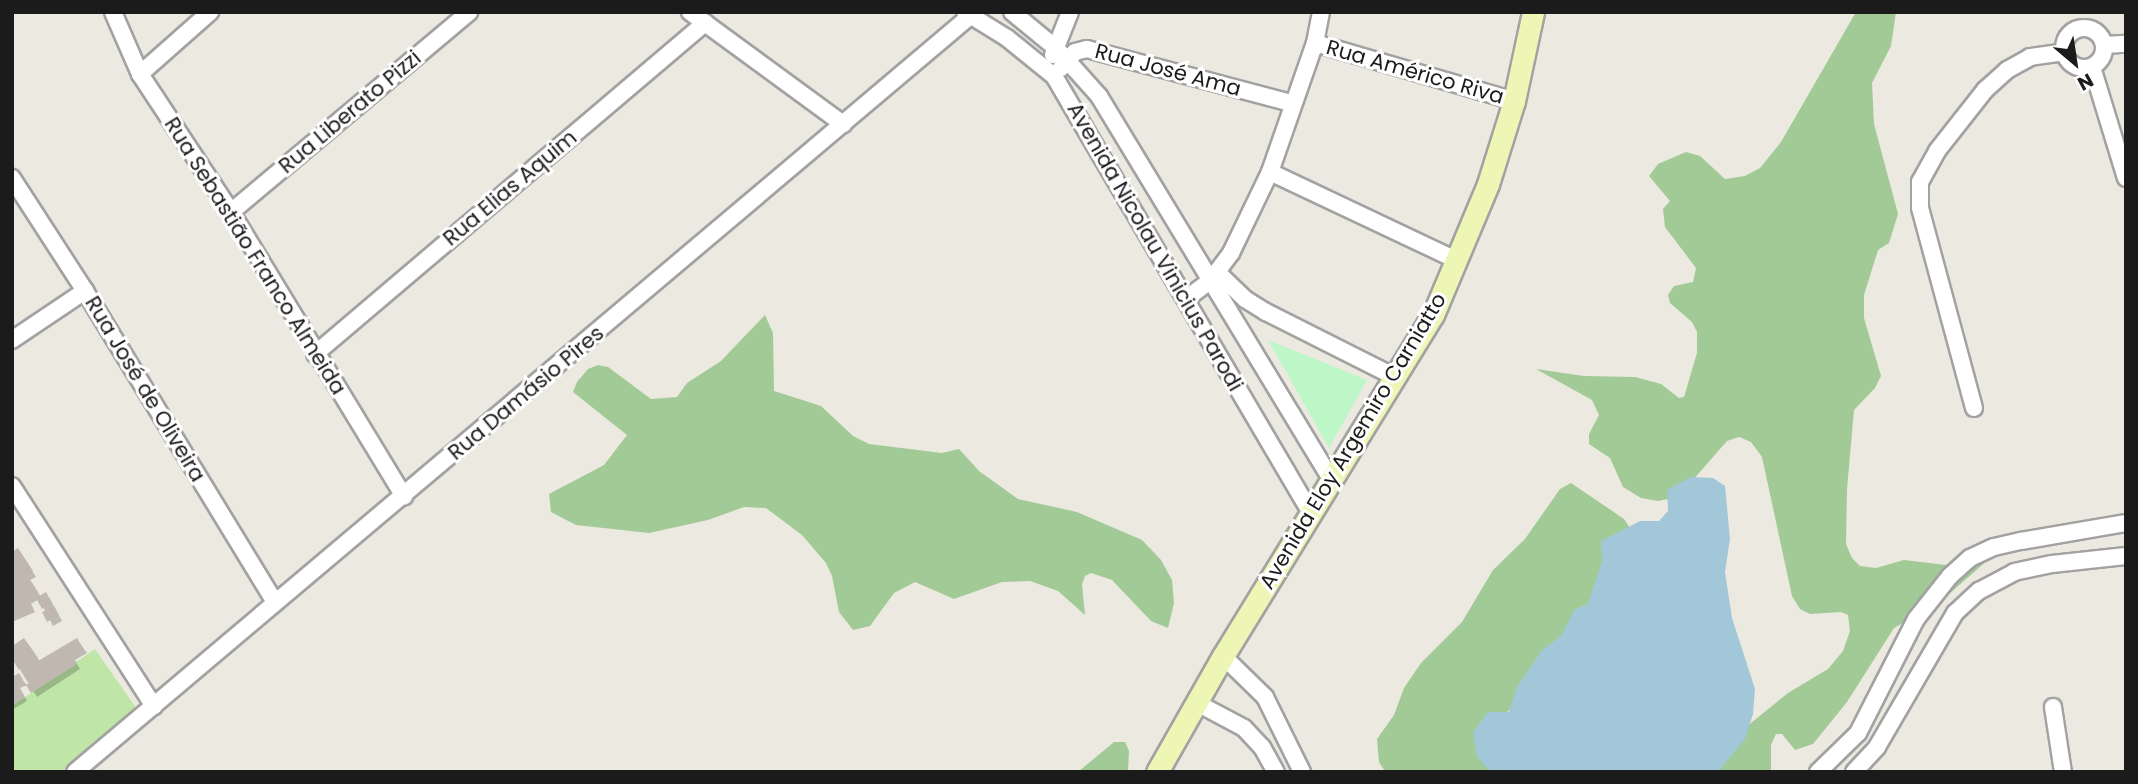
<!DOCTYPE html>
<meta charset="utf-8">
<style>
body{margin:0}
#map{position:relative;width:2138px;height:784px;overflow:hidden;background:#ece9e0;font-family:Poppins,sans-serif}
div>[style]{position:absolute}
.grass>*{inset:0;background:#c0e6a7}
.forest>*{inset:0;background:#a1ca96}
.park>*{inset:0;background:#bdf6c7}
.water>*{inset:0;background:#a2c7d9}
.shadow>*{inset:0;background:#0003}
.building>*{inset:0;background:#c0b8b0}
.roads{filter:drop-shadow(2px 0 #a2a2a2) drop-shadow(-2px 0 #a2a2a2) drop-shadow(0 2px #a2a2a2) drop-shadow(0 -2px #a2a2a2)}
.street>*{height:16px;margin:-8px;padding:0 8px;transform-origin:8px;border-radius:8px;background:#fff}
.street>.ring{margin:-8px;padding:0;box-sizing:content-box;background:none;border:16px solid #fff;border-radius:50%}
.secondary>*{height:21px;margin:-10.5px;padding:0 10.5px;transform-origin:10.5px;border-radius:10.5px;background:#edf6b4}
span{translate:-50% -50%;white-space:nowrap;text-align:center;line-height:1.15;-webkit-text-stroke:6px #fff;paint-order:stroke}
.street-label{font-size:21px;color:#1b1b1b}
.frame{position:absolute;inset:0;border:14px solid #1b1b1b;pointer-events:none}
.north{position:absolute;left:2040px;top:28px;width:70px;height:70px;-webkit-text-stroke:5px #fff;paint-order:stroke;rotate:151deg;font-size:19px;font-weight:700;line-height:28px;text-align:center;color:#1b1b1b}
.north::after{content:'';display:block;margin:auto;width:24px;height:32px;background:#1b1b1b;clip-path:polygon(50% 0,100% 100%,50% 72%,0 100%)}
</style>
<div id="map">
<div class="grass">
<div style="clip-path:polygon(95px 649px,139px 712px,72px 772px,12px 772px,12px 706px)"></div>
</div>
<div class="forest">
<div style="clip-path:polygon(1856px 12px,1896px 12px,1891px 46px,1872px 83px,1874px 124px,1898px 214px,1889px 243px,1878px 250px,1864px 295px,1864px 318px,1881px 376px,1875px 388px,1854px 410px,1847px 489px,1846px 544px,1852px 558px,1860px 566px,1876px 568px,1904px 560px,1946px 565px,1985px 555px,1989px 559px,1941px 601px,1894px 628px,1847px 702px,1813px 744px,1795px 750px,1782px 734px,1776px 734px,1771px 745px,1771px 772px,1709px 772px,1746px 727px,1788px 693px,1828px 669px,1843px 651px,1850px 631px,1848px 615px,1841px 612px,1810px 614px,1800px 609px,1792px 596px,1762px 457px,1751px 442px,1739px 437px,1727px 441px,1678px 497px,1658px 501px,1641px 498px,1623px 487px,1610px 458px,1589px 444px,1589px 434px,1599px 415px,1592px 400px,1536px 369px,1584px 376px,1635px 377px,1661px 384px,1679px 398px,1684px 397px,1697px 353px,1697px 332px,1692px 322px,1670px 303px,1668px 295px,1674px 286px,1693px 282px,1696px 268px,1665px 227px,1663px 209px,1670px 201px,1649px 176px,1658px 164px,1686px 152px,1700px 156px,1725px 179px,1745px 176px,1760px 168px,1781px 142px)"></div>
<div style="clip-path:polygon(765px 315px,773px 333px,774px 391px,821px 406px,853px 436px,869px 444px,942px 453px,959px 449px,979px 471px,1018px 499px,1077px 512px,1142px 540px,1161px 560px,1172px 580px,1174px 603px,1168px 628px,1151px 621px,1112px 580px,1091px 573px,1085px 576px,1082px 584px,1085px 615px,1058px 591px,1030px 581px,1002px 582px,954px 599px,915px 582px,894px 593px,870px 626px,853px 630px,839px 612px,832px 576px,826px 563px,802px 535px,766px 508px,744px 507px,708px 520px,649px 533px,576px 525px,551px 512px,549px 494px,604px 465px,627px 435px,573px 392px,577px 382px,588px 369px,598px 365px,608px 367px,651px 399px,677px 397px,687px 383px,721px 361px)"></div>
<div style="clip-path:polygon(1571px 483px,1624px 519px,1632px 531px,1633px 541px,1529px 688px,1501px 719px,1539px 772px,1384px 770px,1379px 762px,1377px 739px,1394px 715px,1404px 688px,1421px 663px,1462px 622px,1493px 570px,1525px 539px,1560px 489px)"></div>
<div style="clip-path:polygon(1114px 742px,1125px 742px,1129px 751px,1128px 772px,1078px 772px)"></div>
</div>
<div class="park">
<div style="clip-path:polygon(1268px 340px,1367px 380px,1329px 448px)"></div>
</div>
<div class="water">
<div style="clip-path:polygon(1691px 477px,1713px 478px,1725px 486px,1730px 539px,1725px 572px,1732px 618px,1755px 689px,1753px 714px,1745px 739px,1718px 772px,1491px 772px,1477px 757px,1473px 732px,1488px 712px,1509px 712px,1517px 687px,1542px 650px,1561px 636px,1575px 609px,1588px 604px,1602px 561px,1601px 541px,1640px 521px,1659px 521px,1668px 511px,1667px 490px)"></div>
</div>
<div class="shadow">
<div style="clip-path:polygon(12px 552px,22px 555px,36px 577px,30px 580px,41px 597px,46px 594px,50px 599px,62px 621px,53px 626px,39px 599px,31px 604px,35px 612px,12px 622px)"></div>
<div style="clip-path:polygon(77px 640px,87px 653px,75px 660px,80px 669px,37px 697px,12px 656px,29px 645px,40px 662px)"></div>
<div style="clip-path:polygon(19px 676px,27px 685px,20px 688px,27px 701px,12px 710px,12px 680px)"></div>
</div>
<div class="building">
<div style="clip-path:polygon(18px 548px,33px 571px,27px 575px,38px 592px,27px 599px,31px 607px,12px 617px,12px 552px)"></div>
<div style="clip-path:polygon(46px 592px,52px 603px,42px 609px,36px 598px)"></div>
<div style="clip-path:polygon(54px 606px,59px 615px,47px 622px,42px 612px)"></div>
<div style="clip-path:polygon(24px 638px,38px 658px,19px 670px,12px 659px,12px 646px)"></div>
<div style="clip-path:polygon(77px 638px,83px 648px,28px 682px,21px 671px)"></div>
<div style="clip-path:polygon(72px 656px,77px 664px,31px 693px,26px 685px)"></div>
<div style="clip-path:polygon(19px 673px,23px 680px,17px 683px,24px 696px,12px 703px,12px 677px)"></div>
</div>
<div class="roads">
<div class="street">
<div style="left:113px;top:12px;width:68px;rotate:66.5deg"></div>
<div style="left:140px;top:74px;width:165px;rotate:56.6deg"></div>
<div style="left:231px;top:212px;width:333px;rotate:58.7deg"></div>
<div style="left:690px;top:12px;width:190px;rotate:36.2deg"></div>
<div style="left:965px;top:12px;width:49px;rotate:31.8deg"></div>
<div style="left:1007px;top:38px;width:60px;rotate:39deg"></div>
<div style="left:1054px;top:76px;width:507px;rotate:59.54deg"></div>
<div style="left:1012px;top:12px;width:58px;rotate:39.4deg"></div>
<div style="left:1057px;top:49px;width:63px;rotate:48.2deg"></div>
<div style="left:1099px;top:96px;width:450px;rotate:58.8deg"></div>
<div class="ring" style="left:2064px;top:28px;width:24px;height:24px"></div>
<div style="left:1315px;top:43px;width:207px;rotate:16.2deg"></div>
<div style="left:2104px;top:45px;width:22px;rotate:-3deg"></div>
<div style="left:1053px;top:55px;width:46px;rotate:-68.4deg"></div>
<div style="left:2092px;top:67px;width:116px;rotate:73deg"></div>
<div style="left:1061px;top:68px;width:21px;rotate:-49deg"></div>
<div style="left:1075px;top:52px;width:12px;rotate:-14deg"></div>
<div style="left:1087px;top:49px;width:212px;rotate:14.8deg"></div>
<div style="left:140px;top:74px;width:94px;rotate:-41.5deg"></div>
<div style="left:1270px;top:172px;width:208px;rotate:25.3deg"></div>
<div style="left:12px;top:178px;width:135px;rotate:57.1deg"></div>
<div style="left:85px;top:291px;width:363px;rotate:58.6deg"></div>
<div style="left:231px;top:212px;width:311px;rotate:-40deg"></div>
<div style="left:1217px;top:272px;width:39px;rotate:44deg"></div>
<div style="left:1245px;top:299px;width:25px;rotate:32deg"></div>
<div style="left:1266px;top:312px;width:144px;rotate:26.7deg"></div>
<div style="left:1186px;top:299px;width:30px;rotate:-37deg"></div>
<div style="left:1210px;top:281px;width:35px;rotate:-53deg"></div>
<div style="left:1231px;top:253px;width:90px;rotate:-64.3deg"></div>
<div style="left:1270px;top:172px;width:137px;rotate:-70.8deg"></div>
<div style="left:1315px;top:43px;width:32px;rotate:-79deg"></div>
<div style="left:12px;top:340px;width:88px;rotate:-33.9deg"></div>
<div style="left:315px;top:354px;width:512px;rotate:-40.32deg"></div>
<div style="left:1974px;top:408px;width:207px;rotate:-105.1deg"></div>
<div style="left:1920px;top:208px;width:26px;rotate:-90deg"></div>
<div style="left:1920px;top:182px;width:35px;rotate:-61deg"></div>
<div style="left:1937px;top:151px;width:78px;rotate:-51.8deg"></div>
<div style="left:1985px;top:90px;width:30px;rotate:-42deg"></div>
<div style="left:2007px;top:70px;width:26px;rotate:-29deg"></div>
<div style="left:2030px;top:57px;width:34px;rotate:-8deg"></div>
<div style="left:12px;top:486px;width:262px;rotate:57.2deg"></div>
<div style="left:1223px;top:656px;width:59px;rotate:44.3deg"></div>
<div style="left:1265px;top:697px;width:84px;rotate:63.7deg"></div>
<div style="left:1197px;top:703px;width:53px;rotate:28deg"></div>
<div style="left:1244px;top:728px;width:26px;rotate:47deg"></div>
<div style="left:1262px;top:747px;width:29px;rotate:61deg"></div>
<div style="left:2053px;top:707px;width:66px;rotate:81.3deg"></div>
<div style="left:75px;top:772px;width:1178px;rotate:-40.18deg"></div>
<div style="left:1818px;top:772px;width:56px;rotate:-44.3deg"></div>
<div style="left:1858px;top:733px;width:128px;rotate:-63deg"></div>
<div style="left:1916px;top:619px;width:55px;rotate:-51.7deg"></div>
<div style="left:1950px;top:576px;width:27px;rotate:-42deg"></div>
<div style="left:1970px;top:558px;width:26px;rotate:-25deg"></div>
<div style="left:1994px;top:547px;width:28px;rotate:-13deg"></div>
<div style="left:2021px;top:541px;width:107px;rotate:-9.7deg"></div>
<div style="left:1854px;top:772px;width:34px;rotate:-47deg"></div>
<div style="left:1877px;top:747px;width:155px;rotate:-59.8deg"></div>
<div style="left:1955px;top:613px;width:33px;rotate:-43deg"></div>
<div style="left:1979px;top:591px;width:40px;rotate:-28deg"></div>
<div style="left:2014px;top:572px;width:39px;rotate:-12deg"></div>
<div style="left:2052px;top:564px;width:74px;rotate:-6.2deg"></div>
</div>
<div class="secondary">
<div style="left:1157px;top:772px;width:133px;rotate:-60.4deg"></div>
<div style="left:1223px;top:656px;width:400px;rotate:-58.4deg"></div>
<div style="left:1433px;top:315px;width:142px;rotate:-67.2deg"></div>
<div style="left:1488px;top:184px;width:87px;rotate:-72.6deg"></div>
<div style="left:1514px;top:101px;width:91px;rotate:-77.9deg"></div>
</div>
</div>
<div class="street-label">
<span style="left:1168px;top:70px;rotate:15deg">Rua José Ama</span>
<span style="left:1415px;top:72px;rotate:16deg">Rua Américo Riva</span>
<span style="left:350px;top:112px;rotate:-40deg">Rua Liberato Pizzi</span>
<span style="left:510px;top:188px;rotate:-40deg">Rua Elias Aquim</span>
<span style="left:1155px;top:247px;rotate:60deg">Avenida Nicolau Vinicius Parodi</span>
<span style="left:255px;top:256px;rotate:58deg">Rua Sebastião Franco Almeida</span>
<span style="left:145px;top:389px;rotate:59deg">Rua José de Oliveira</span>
<span style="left:526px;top:393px;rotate:-40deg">Rua Damásio Pires</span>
<span style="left:1353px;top:441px;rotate:-59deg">Avenida Eloy Argemiro Carniatto</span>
</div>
<div class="frame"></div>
<div class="north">N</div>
</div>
